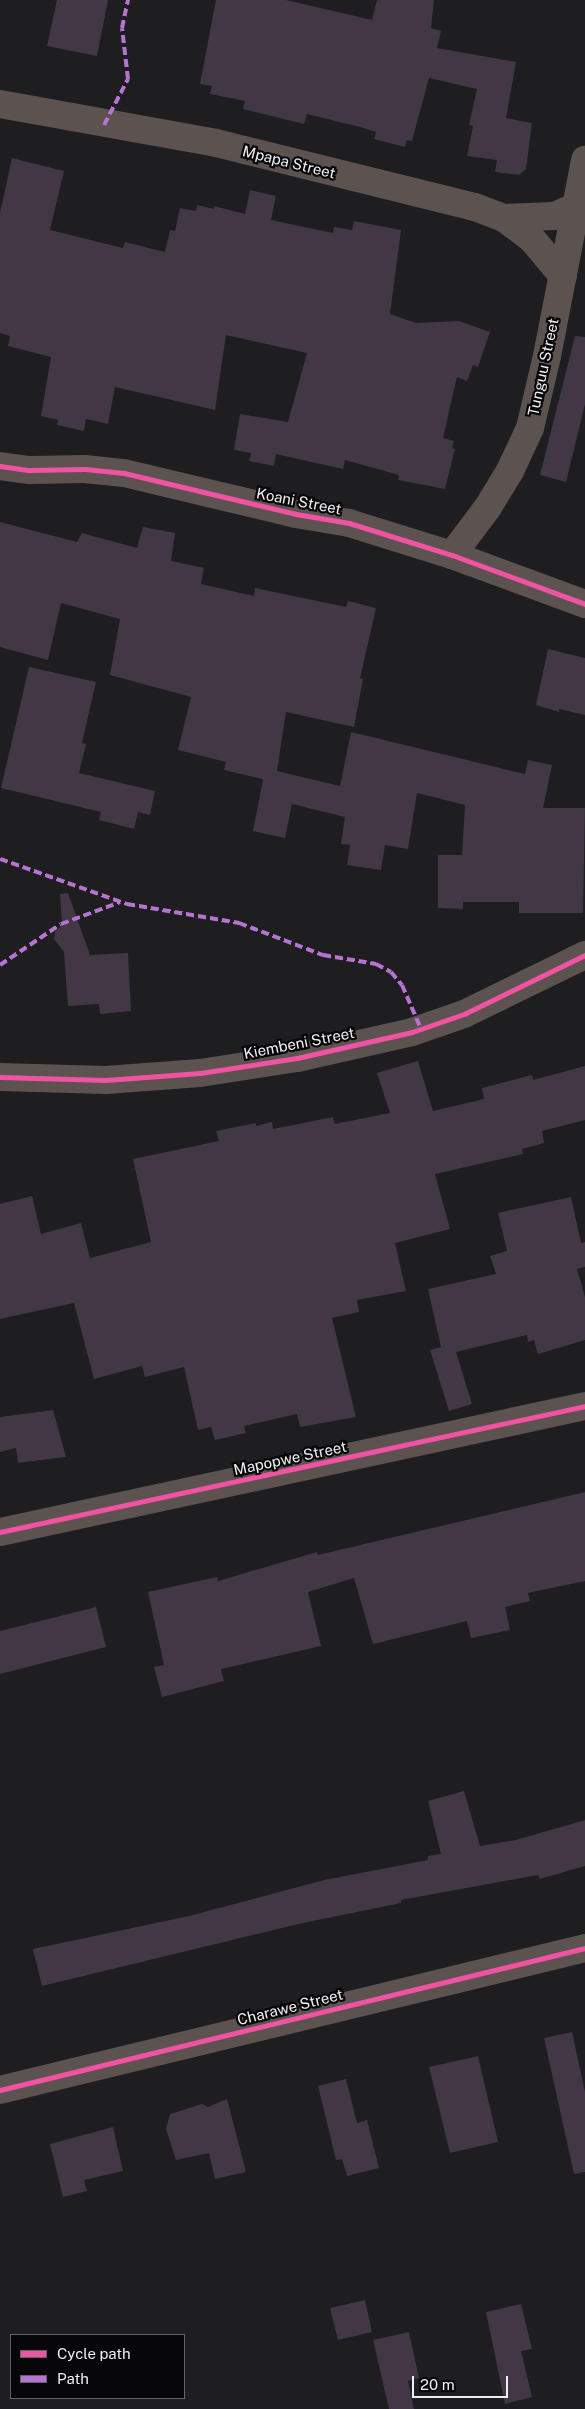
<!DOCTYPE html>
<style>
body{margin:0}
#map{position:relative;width:585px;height:2409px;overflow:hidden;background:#1e1d20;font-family:"Public Sans",sans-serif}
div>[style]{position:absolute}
.building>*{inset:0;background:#413745}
.minor>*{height:28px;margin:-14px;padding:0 14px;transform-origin:14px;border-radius:14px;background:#5c5351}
.quiet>*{height:4px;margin-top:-2px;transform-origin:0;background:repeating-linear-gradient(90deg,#b673d3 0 8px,transparent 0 12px)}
.cycleway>*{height:5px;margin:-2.5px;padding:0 2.5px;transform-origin:2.5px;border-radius:2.5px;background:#f153a3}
span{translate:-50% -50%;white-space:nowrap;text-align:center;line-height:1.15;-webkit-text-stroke:4.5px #070709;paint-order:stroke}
.street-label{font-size:15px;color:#eeeef1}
.legend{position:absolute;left:10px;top:2334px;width:175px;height:65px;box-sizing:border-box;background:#070709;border:1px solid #636366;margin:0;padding:6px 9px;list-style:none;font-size:15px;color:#eeeef1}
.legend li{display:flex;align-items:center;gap:10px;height:25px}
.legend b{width:25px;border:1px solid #636366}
.scale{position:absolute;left:412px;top:2376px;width:96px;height:22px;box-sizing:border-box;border:2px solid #eeeef1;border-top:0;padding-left:6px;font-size:15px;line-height:18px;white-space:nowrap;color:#eeeef1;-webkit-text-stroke:4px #070709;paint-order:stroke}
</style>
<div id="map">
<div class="building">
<div style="clip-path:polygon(57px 0,108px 0,97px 56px,47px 46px)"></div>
<div style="clip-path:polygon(216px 0,286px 0,372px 20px,377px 0,434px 0,431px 28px,441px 31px,437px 48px,516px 62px,506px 118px,532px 123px,526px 169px,519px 175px,495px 172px,497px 160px,467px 156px,473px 126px,469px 125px,477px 89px,429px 78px,412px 141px,407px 140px,405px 147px,374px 139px,376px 132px,360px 127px,307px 114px,304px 124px,243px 109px,245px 101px,210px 94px,212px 86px,200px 84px)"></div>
<div style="clip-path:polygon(12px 158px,64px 171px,50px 230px,123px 248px,125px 242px,165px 252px,170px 230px,175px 231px,180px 208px,196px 211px,197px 205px,214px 209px,214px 206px,245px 214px,250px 190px,276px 196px,271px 220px,333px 233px,334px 227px,352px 230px,354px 221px,401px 230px,390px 314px,416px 323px,459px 321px,490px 332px,478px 367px,473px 365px,467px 381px,457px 377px,443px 438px,454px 441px,452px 448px,455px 449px,445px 489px,398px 480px,399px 475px,345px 460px,343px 469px,276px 454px,274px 466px,249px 461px,251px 453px,234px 450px,240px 414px,288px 422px,307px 353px,226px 335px,215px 410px,115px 387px,108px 424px,86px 419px,84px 431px,57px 425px,58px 420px,41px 416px,51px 357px,8px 346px,10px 336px,0 333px,0 213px)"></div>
<div style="clip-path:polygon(575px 336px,585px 337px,585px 404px,566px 482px,540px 475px)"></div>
<div style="clip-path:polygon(0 522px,77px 542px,82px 533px,137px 548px,143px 527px,175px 533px,171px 561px,204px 568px,201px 584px,254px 596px,255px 588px,346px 607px,348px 601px,376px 608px,360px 678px,363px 679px,354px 727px,286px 712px,277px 771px,340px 786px,351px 732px,525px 774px,528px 760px,552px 765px,543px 808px,585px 808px,583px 913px,519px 913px,519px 902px,463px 902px,463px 909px,438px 908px,438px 855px,462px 855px,465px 805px,417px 793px,408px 849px,385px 845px,381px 870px,347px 865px,350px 845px,341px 844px,345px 817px,292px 804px,285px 838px,253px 831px,263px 779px,224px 770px,226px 762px,178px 750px,191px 697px,110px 675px,120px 619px,61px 603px,48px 660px,0 647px)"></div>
<div style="clip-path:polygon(548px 649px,585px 658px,585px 715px,559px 709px,559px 712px,536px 705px)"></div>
<div style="clip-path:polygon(29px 667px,96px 682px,82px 743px,86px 744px,79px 773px,155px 791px,150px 815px,138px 812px,134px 829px,99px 820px,101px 812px,1px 788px)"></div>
<div style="clip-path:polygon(68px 893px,90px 955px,128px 953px,131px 1011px,100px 1014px,99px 1004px,68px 1006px,64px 952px,54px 939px,55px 932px,62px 925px,60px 894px)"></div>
<div style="clip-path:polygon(418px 1061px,433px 1111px,484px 1099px,482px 1088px,532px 1075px,533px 1080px,585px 1066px,585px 1120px,542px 1131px,544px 1143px,522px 1149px,523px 1154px,435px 1174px,450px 1229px,395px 1243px,406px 1291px,357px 1300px,359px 1312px,332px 1318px,356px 1417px,300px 1427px,297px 1414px,244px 1426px,246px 1433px,215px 1440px,211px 1427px,198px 1430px,184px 1367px,145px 1377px,142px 1366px,94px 1379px,74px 1303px,0 1319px,0 1204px,32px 1196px,41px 1234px,81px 1223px,90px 1258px,151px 1242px,133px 1159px,219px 1141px,216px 1131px,256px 1123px,256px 1126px,272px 1122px,273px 1129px,333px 1117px,335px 1124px,390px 1113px,377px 1073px)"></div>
<div style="clip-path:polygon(571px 1197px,581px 1243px,585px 1242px,585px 1267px,577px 1269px,585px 1297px,585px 1340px,538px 1354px,534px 1340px,528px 1342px,527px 1335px,456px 1352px,472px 1404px,449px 1411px,430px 1350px,441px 1347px,428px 1289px,496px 1274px,490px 1256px,507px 1251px,498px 1213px)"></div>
<div style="clip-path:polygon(53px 1410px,66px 1457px,18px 1463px,16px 1448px,0 1452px,0 1417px)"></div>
<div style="clip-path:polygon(585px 1492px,585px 1581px,528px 1593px,530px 1601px,505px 1607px,510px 1630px,471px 1638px,467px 1621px,373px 1644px,354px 1578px,308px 1592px,321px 1646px,221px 1669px,224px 1681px,162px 1697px,154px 1667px,164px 1665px,148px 1592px,217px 1577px,218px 1581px,317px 1552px,318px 1555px)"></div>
<div style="clip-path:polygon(96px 1607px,106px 1647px,0 1674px,0 1631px)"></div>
<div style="clip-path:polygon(464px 1791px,480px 1846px,516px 1840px,585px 1820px,585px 1866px,540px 1879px,538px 1875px,401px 1900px,401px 1903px,303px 1923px,42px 1986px,33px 1949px,189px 1916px,324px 1880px,428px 1860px,428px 1856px,441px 1854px,428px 1801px)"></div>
<div style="clip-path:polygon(572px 2032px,585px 2092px,585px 2172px,574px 2174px,544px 2038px)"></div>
<div style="clip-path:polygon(478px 2056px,498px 2142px,450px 2153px,429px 2067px)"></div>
<div style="clip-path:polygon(346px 2079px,357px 2123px,367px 2120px,379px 2168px,347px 2176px,342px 2159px,336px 2160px,318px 2086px)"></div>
<div style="clip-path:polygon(227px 2099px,246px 2172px,215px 2179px,209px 2153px,176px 2160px,166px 2129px,170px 2114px,202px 2104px,208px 2107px)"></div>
<div style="clip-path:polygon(113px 2127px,123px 2171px,84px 2180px,87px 2191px,63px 2197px,50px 2144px)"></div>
<div style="clip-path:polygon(365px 2300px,372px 2332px,338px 2340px,330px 2308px)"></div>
<div style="clip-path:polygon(521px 2304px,532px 2349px,521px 2351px,532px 2397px,505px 2404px,486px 2312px)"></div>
<div style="clip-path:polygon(409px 2332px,419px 2378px,408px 2381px,414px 2409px,389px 2409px,373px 2340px)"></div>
</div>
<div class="minor">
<div style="left:0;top:104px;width:219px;rotate:10.2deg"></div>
<div style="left:216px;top:143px;width:267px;rotate:13.9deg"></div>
<div style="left:475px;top:207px;width:31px;rotate:21deg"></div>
<div style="left:504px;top:218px;width:51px;rotate:-2.2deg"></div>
<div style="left:555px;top:216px;width:21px;rotate:-25deg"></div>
<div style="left:504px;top:218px;width:35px;rotate:37deg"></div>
<div style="left:532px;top:239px;width:48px;rotate:50deg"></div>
<div style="left:0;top:466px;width:30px;rotate:8deg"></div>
<div style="left:30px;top:470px;width:55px;rotate:-1deg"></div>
<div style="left:85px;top:469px;width:39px;rotate:6deg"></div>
<div style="left:124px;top:473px;width:177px;rotate:13.4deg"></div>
<div style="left:296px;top:514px;width:54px;rotate:9.6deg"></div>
<div style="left:349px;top:523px;width:108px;rotate:17.3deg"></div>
<div style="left:452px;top:555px;width:142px;rotate:20.2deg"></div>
<div style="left:452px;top:555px;width:60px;rotate:-53.1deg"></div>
<div style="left:488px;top:507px;width:42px;rotate:-58.6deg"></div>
<div style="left:510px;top:471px;width:47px;rotate:-65.1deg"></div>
<div style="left:530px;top:428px;width:74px;rotate:-76.7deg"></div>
<div style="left:547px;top:356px;width:200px;rotate:-79deg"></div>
<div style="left:0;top:1077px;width:106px;rotate:1.6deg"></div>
<div style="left:106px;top:1080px;width:94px;rotate:-4.3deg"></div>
<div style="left:200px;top:1073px;width:98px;rotate:-8.8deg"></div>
<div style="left:297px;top:1058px;width:118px;rotate:-12.7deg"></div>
<div style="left:412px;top:1032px;width:55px;rotate:-19.1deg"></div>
<div style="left:464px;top:1014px;width:135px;rotate:-26deg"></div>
<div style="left:0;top:1532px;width:598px;rotate:-12.15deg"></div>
<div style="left:0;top:2090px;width:602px;rotate:-13.64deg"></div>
</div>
<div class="quiet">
<div style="left:104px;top:125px;width:52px;rotate:-62.4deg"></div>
<div style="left:128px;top:79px;width:51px;rotate:-96.7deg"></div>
<div style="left:122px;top:28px;width:29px;rotate:-78deg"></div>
<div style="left:0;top:859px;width:135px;rotate:19.5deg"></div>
<div style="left:127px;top:904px;width:114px;rotate:9.6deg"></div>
<div style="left:239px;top:923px;width:90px;rotate:20.9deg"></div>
<div style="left:323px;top:955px;width:54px;rotate:9.6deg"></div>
<div style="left:376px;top:964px;width:17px;rotate:28deg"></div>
<div style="left:391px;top:972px;width:17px;rotate:50deg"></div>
<div style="left:402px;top:985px;width:48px;rotate:66.6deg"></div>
<div style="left:0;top:965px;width:73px;rotate:-33.9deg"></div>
<div style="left:61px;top:924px;width:63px;rotate:-20.4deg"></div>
</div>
<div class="cycleway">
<div style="left:0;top:466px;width:30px;rotate:8deg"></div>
<div style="left:30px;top:470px;width:55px;rotate:-1deg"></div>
<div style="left:85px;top:469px;width:39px;rotate:6deg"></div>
<div style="left:124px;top:473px;width:177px;rotate:13.4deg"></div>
<div style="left:296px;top:514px;width:54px;rotate:9.6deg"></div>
<div style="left:349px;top:523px;width:108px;rotate:17.3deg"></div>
<div style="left:452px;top:555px;width:142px;rotate:20.2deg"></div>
<div style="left:0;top:1077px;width:106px;rotate:1.6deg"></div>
<div style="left:106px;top:1080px;width:94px;rotate:-4.3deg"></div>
<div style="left:200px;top:1073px;width:98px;rotate:-8.8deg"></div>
<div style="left:297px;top:1058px;width:118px;rotate:-12.7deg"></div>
<div style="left:412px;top:1032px;width:55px;rotate:-19.1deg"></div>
<div style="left:464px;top:1014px;width:135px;rotate:-26deg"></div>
<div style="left:0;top:1532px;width:598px;rotate:-12.15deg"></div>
<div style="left:0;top:2090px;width:602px;rotate:-13.64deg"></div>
</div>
<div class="street-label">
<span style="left:289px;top:162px;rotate:14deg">Mpapa Street</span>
<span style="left:543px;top:367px;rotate:-78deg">Tunguu Street</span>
<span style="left:299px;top:501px;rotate:11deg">Koani Street</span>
<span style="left:299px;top:1043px;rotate:-11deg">Kiembeni Street</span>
<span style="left:290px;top:1458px;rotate:-12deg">Mapopwe Street</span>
<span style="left:290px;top:2007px;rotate:-14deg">Charawe Street</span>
</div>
<ul class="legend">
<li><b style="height:6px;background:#f153a3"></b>Cycle path</li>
<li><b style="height:6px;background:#b673d3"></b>Path</li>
</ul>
<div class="scale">20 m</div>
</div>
